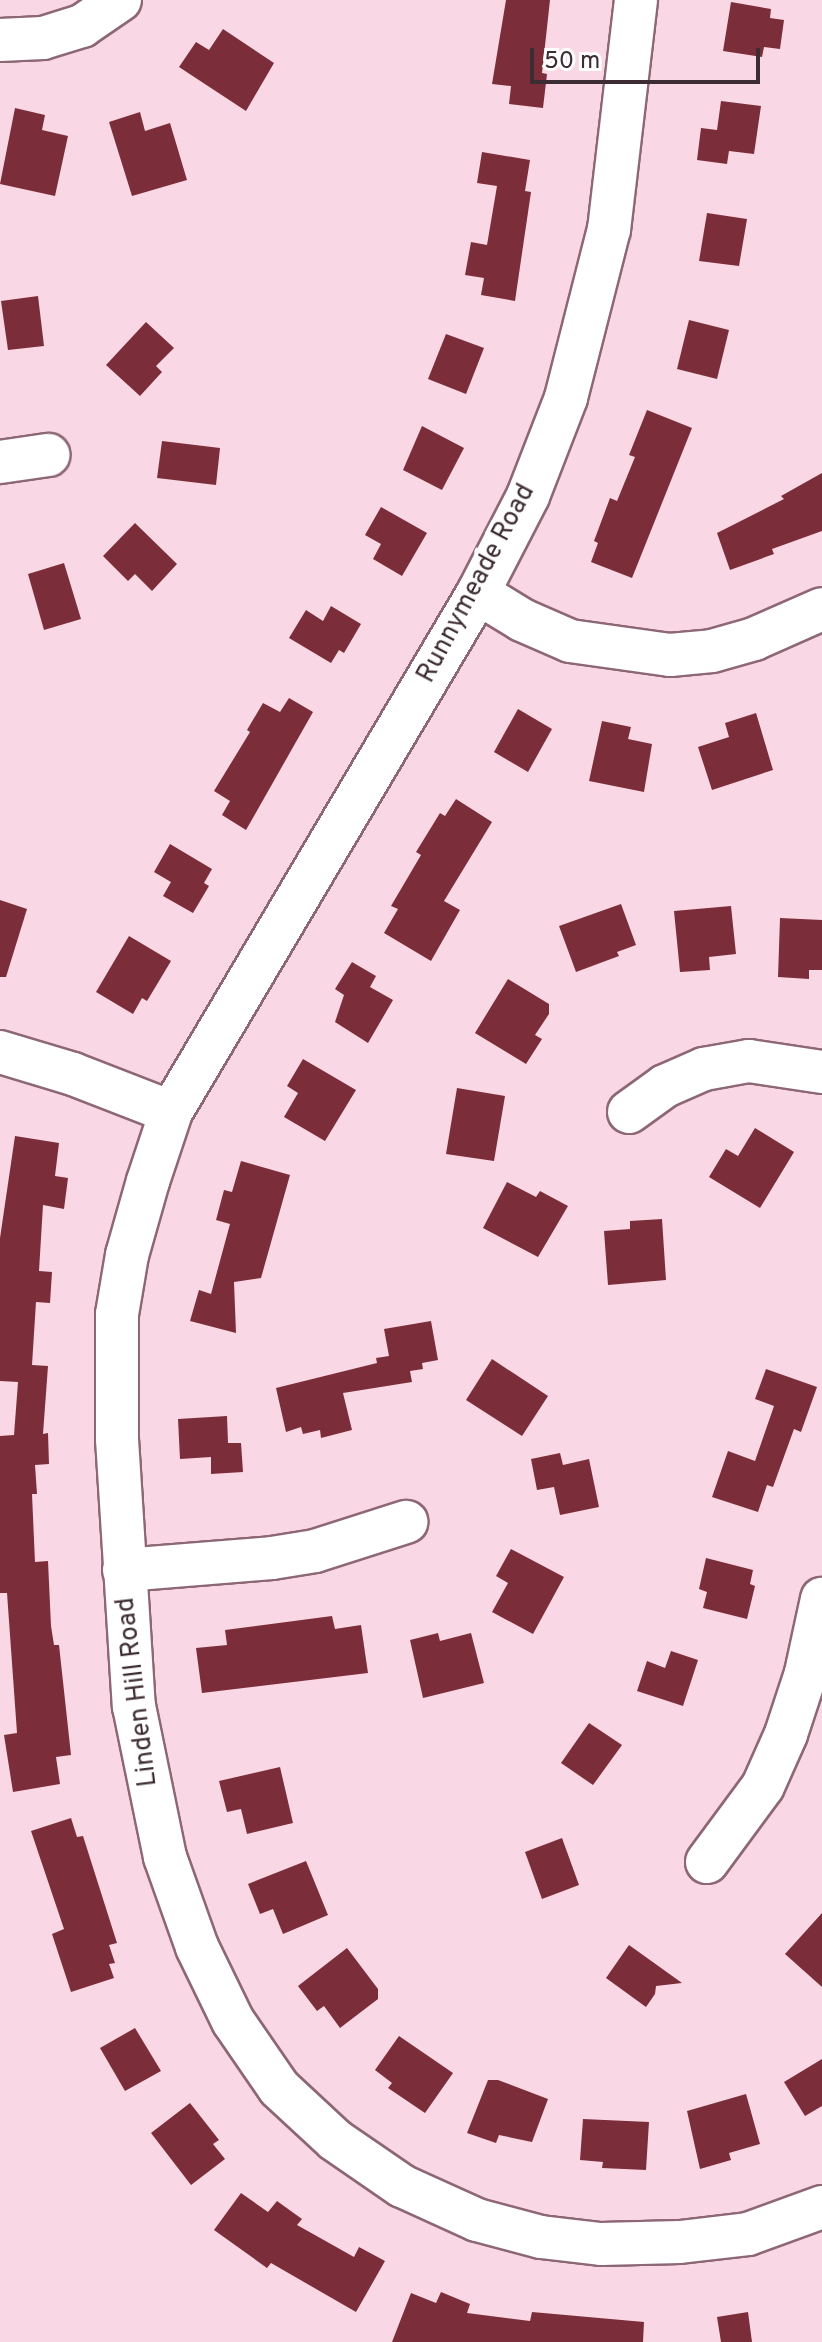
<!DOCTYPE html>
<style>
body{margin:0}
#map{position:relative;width:822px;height:2342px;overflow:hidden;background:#fad7e4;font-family:Overpass,sans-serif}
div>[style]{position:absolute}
.building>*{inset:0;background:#7b2e3a}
.roads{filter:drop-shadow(2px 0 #8d6775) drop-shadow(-2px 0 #8d6775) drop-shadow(0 2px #8d6775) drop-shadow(0 -2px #8d6775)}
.minor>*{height:42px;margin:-21px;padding:0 21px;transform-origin:21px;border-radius:21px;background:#fff}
span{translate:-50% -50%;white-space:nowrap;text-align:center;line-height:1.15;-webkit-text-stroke:8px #fff;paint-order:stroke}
.street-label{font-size:26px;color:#3d2c33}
.scale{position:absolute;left:530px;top:48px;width:230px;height:36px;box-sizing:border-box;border:4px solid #3d2c33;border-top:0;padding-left:10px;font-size:24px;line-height:28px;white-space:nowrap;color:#3d2c33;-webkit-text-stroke:6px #fff;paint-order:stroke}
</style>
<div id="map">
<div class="building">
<div style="clip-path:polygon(506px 0,550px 0,542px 73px,547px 74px,543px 108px,509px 104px,511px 86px,492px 84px)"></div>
<div style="clip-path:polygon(731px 2px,771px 9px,770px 18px,784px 20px,780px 49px,764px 47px,762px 57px,723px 51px)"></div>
<div style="clip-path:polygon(223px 29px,274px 63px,246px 111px,179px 67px,196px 42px,209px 50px)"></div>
<div style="clip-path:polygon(721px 101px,761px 106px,754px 154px,729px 151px,727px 164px,697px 160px,701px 128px,717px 130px)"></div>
<div style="clip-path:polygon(15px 108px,45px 115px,42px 130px,68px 136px,55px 196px,0 184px)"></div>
<div style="clip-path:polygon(140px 112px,145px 131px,170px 123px,187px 180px,132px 196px,109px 122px)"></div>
<div style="clip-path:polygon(482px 152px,530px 160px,525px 191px,531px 192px,515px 301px,481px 295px,484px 278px,465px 275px,471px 242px,487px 245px,497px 186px,477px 183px)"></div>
<div style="clip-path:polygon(707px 213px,747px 219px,739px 266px,699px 261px)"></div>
<div style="clip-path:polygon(38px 296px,44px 346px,8px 350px,1px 301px)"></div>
<div style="clip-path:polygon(689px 320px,729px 330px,717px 379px,677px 369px)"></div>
<div style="clip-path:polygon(146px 322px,174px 348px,156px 366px,162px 372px,140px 396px,106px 365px)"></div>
<div style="clip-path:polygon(446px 334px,484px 348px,466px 394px,428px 379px)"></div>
<div style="clip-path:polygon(647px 410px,692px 428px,632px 578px,591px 562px,598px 543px,594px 541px,610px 498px,617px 501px,635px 457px,629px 455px)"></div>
<div style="clip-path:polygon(422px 426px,464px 448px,442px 490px,403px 470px)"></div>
<div style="clip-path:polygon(162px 441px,220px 448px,216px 485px,157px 478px)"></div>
<div style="clip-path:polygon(822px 473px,822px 531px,772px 549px,774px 554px,730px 570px,717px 533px,784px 499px,781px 496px)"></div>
<div style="clip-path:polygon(381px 507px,427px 533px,402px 576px,373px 559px,381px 544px,365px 535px)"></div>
<div style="clip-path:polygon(135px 523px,177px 564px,152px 591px,135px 574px,128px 581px,103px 556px)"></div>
<div style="clip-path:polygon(64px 563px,81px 619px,44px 630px,28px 574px)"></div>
<div style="clip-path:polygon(331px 606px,361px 624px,344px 653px,339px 650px,331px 663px,289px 638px,306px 610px,323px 621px)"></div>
<div style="clip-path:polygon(289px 698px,313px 712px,246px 830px,222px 815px,230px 801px,214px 791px,250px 732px,247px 730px,263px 703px,280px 712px)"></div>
<div style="clip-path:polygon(518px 709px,552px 729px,528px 772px,494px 752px)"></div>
<div style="clip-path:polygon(756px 713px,773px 770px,712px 790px,698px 747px,729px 737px,725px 723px)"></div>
<div style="clip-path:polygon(602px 721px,631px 727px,628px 739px,652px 744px,644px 792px,589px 781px)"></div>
<div style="clip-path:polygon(456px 799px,492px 822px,444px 901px,460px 910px,431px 961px,384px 933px,398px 909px,391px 906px,421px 855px,416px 852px,440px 813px,445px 816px)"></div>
<div style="clip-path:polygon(170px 844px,212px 869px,204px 883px,209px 886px,193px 913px,163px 896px,171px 882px,154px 872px)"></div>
<div style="clip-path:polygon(0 900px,27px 909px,6px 977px,0 977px)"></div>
<div style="clip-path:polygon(621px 904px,636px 945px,617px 952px,619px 956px,576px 972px,559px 926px)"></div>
<div style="clip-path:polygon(731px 906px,736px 954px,709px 957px,710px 970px,680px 972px,674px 911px)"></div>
<div style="clip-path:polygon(780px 918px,822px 920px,822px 970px,809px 970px,809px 979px,778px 977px)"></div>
<div style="clip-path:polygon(129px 936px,171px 961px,147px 1001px,142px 998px,133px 1014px,96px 992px)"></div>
<div style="clip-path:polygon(352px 962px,376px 976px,370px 987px,393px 1000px,368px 1043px,335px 1022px,344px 995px,335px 989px)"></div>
<div style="clip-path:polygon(508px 979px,549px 1004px,549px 1014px,535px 1035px,542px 1039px,526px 1064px,475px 1033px)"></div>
<div style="clip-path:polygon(303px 1059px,356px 1090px,325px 1141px,284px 1117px,298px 1093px,287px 1086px)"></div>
<div style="clip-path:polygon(457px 1088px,505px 1096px,494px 1161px,446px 1154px)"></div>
<div style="clip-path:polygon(755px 1128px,794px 1152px,760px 1208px,709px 1177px,726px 1149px,738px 1156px)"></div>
<div style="clip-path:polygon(15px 1136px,59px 1143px,55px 1176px,68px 1178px,64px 1209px,43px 1205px,39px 1271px,52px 1272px,50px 1303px,36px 1302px,32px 1365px,48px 1366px,43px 1434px,48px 1433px,49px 1464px,35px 1465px,37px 1494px,32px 1494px,35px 1562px,48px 1561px,51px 1626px,54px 1645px,59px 1645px,71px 1755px,56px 1757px,60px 1784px,13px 1792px,4px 1735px,17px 1733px,7px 1593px,0 1593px,0 1436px,14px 1435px,18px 1382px,0 1381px,0 1238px)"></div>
<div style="clip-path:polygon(241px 1161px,290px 1175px,261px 1278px,234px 1282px,236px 1333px,190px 1321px,199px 1290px,211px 1294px,230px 1224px,216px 1220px,224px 1190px,232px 1192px)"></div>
<div style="clip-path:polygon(507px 1182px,536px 1197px,540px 1191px,568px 1206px,538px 1257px,483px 1228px)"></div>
<div style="clip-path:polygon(662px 1219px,666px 1280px,608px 1285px,604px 1231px,630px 1229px,630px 1221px)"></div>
<div style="clip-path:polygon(431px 1321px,438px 1360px,422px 1363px,423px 1369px,410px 1371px,412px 1382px,343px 1393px,352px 1430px,321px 1438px,320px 1430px,303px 1434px,301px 1427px,286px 1432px,276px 1388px,377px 1363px,376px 1358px,389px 1356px,384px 1329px)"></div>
<div style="clip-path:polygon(492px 1359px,548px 1396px,522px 1436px,466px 1400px)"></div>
<div style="clip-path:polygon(766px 1369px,817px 1387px,801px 1432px,794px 1429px,773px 1487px,767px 1485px,758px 1512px,712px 1497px,728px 1451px,755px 1461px,774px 1406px,755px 1399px)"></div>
<div style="clip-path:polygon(227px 1416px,228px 1443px,241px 1443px,243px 1472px,211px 1474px,211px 1457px,180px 1459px,178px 1419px)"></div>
<div style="clip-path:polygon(560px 1453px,563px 1465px,589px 1459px,599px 1507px,560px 1515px,554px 1487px,537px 1490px,531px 1459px)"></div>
<div style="clip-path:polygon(511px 1549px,564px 1577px,533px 1634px,492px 1612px,508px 1583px,496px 1576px)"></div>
<div style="clip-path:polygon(706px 1558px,753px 1570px,750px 1584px,755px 1586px,747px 1619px,703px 1608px,707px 1592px,699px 1589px)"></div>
<div style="clip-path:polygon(332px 1616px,335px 1629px,361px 1625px,368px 1673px,202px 1693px,196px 1648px,227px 1645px,225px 1630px)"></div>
<div style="clip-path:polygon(438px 1633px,440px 1641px,471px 1633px,484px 1683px,423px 1698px,410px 1640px)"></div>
<div style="clip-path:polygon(671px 1651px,698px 1660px,683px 1706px,637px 1691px,647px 1661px,665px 1668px)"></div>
<div style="clip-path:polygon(589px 1723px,622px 1745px,593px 1785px,561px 1763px)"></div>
<div style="clip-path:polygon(280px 1767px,293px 1823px,247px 1834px,241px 1809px,227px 1812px,219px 1781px)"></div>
<div style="clip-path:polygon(71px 1818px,77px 1837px,83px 1836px,117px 1943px,109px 1945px,115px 1963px,109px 1964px,114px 1978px,71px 1992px,52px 1934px,64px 1929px,31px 1831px)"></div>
<div style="clip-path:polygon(562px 1838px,579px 1885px,542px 1899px,525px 1852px)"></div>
<div style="clip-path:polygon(306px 1861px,328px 1915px,283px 1934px,273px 1909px,260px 1914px,248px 1884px)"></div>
<div style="clip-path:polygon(822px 1913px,822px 1987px,785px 1954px)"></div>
<div style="clip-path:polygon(629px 1945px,682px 1983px,656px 1986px,655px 1994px,646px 2007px,606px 1978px)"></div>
<div style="clip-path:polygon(347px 1948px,378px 1989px,378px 1999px,340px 2028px,324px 2006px,317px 2011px,298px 1986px)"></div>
<div style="clip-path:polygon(135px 2028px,161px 2071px,125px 2091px,100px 2048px)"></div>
<div style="clip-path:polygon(399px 2036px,453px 2073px,425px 2113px,388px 2088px,392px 2083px,375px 2070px)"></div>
<div style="clip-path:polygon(822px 2059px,822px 2106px,805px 2116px,784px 2082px)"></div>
<div style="clip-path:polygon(488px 2080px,498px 2080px,548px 2099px,532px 2142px,499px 2135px,496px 2143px,467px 2133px)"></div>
<div style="clip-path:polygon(746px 2094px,760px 2144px,729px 2153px,731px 2160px,700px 2169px,687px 2111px)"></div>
<div style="clip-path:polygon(190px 2103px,219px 2140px,213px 2144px,225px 2159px,191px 2185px,151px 2133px)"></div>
<div style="clip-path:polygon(583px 2119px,649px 2122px,646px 2170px,602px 2168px,603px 2162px,580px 2160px)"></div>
<div style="clip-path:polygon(241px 2193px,268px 2212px,277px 2201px,302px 2219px,297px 2225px,354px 2257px,359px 2247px,385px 2261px,356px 2312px,271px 2263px,267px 2268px,214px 2230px)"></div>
<div style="clip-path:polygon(441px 2292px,470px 2304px,467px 2313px,530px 2321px,532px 2312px,644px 2322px,643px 2342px,392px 2342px,411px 2293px,436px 2303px)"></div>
<div style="clip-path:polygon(748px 2312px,752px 2342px,721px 2342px,717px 2317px)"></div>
</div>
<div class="roads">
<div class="minor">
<div style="left:636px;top:0;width:231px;rotate:96.7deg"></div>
<div style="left:609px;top:229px;width:174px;rotate:104.3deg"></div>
<div style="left:566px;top:398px;width:105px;rotate:111.2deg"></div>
<div style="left:528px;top:496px;width:109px;rotate:117.3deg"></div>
<div style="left:478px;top:593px;width:603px;rotate:120.61deg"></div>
<div style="left:171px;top:1112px;width:73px;rotate:108.4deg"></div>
<div style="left:148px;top:1181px;width:77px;rotate:105.8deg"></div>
<div style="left:127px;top:1255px;width:60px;rotate:99.6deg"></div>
<div style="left:117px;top:1314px;width:125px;rotate:90deg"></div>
<div style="left:117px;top:1439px;width:268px;rotate:86.4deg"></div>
<div style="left:134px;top:1706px;width:154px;rotate:78.4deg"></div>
<div style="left:165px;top:1857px;width:96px;rotate:70.4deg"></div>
<div style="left:197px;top:1947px;width:82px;rotate:64.1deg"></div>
<div style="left:233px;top:2021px;width:81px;rotate:55.5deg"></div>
<div style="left:279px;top:2088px;width:76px;rotate:42.9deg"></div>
<div style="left:335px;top:2140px;width:81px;rotate:34.5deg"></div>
<div style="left:402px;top:2186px;width:82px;rotate:24.4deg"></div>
<div style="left:477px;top:2220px;width:66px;rotate:14.9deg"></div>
<div style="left:541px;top:2237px;width:60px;rotate:6.7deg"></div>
<div style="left:601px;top:2244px;width:79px;rotate:-1.5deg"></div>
<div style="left:680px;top:2242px;width:68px;rotate:-6.7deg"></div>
<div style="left:748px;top:2234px;width:79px;rotate:-20deg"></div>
<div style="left:0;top:40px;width:43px;rotate:-2.7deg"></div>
<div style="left:43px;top:38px;width:41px;rotate:-17.1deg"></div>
<div style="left:82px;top:26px;width:46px;rotate:-34.4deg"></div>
<div style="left:0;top:462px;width:49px;rotate:-8.3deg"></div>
<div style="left:478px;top:593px;width:52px;rotate:31.5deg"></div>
<div style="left:522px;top:620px;width:52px;rotate:23.6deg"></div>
<div style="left:570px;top:641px;width:101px;rotate:8deg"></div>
<div style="left:670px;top:655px;width:42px;rotate:-5.4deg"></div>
<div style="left:712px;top:651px;width:44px;rotate:-15.9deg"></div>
<div style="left:754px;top:639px;width:74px;rotate:-23.8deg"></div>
<div style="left:0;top:1052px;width:76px;rotate:16.8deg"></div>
<div style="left:73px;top:1074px;width:105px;rotate:21.2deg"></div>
<div style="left:629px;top:1112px;width:44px;rotate:-35.8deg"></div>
<div style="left:665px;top:1086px;width:43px;rotate:-23.6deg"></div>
<div style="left:704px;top:1069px;width:46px;rotate:-10.1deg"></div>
<div style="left:749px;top:1061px;width:74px;rotate:8.6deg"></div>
<div style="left:124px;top:1570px;width:148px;rotate:-4.6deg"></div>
<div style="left:272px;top:1558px;width:44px;rotate:-9.2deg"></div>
<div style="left:315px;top:1551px;width:96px;rotate:-17.7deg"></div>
<div style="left:707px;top:1862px;width:94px;rotate:-53.6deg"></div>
<div style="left:763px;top:1786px;width:57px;rotate:-66.1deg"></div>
<div style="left:786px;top:1734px;width:64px;rotate:-71.8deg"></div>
<div style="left:806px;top:1673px;width:76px;rotate:-77.8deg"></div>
</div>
</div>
<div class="street-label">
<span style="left:477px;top:584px;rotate:-62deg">Runnymeade Road</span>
<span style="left:138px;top:1692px;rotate:-97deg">Linden Hill Road</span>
</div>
<div class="scale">50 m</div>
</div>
